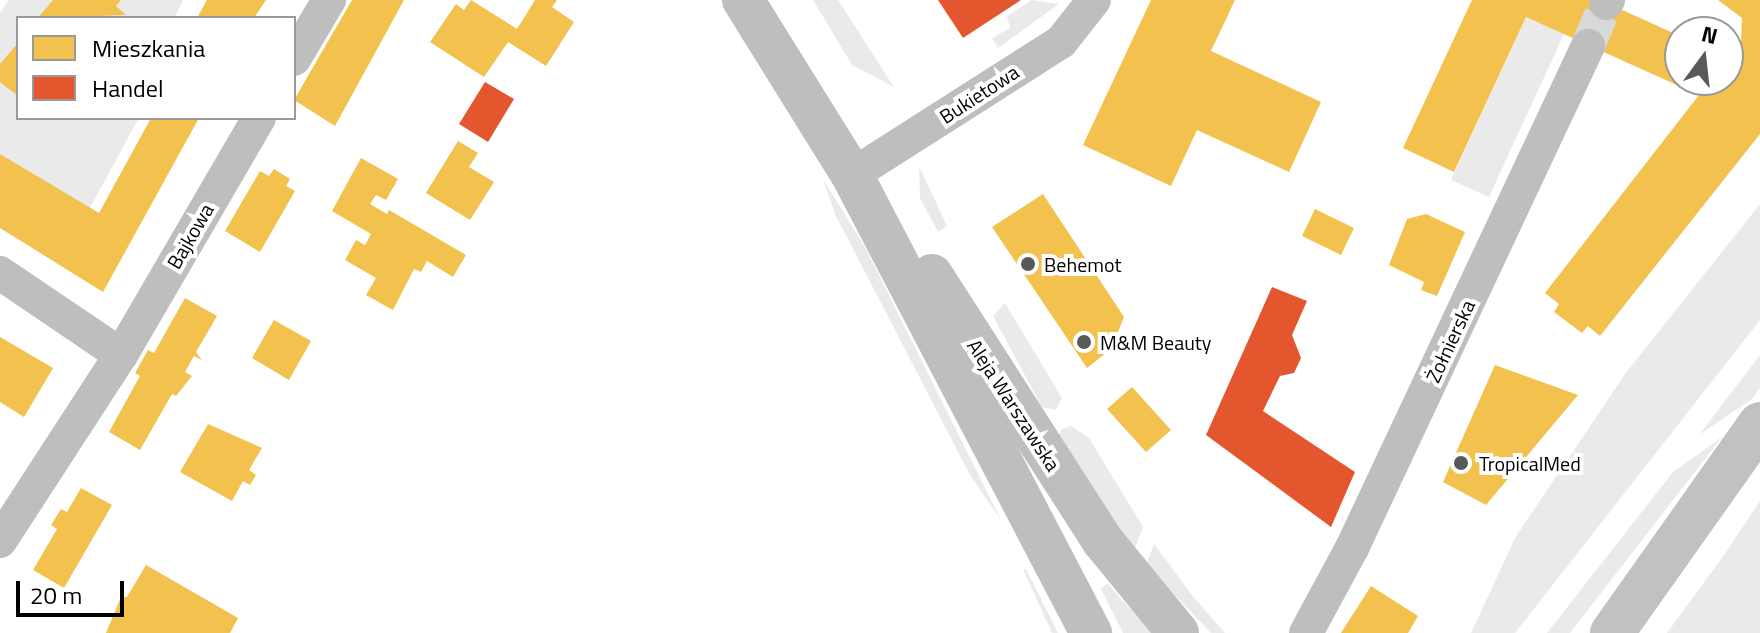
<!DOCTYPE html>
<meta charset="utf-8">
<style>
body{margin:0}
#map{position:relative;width:1760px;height:633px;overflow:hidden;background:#fff;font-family:"Titillium Web",sans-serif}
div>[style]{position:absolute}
.green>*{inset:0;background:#eaeaea}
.homes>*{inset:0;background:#f2c14e}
.shops>*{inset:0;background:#e4572e}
.minor-tunnel>*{height:34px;margin-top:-17px;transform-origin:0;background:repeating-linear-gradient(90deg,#d9d9d9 0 34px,transparent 0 51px)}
.minor>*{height:34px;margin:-17px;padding:0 17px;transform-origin:17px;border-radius:17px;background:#bebebe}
.tertiary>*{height:42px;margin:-21px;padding:0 21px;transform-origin:21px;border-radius:21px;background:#bebebe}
.secondary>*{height:44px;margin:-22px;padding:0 22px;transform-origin:22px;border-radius:22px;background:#c1c1c1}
.dots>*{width:22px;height:22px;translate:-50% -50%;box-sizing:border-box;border:4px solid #fff;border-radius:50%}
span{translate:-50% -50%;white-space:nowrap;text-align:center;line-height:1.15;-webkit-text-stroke:8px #fff;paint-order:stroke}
.street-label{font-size:20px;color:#000}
.poi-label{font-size:20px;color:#000}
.left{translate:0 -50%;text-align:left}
.legend{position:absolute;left:16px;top:16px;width:280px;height:104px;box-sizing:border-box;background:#fff;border:2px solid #999;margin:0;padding:10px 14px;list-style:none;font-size:24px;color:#000}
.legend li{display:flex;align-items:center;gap:16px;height:40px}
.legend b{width:40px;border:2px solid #999}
.north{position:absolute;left:1664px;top:16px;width:80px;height:80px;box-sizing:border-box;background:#fff;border:2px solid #999;border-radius:50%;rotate:15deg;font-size:22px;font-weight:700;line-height:32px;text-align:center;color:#000}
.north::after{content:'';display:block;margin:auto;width:28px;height:36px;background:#595959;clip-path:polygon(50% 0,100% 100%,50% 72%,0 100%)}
.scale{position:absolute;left:16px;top:581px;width:108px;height:36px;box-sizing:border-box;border:4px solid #000;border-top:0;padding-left:10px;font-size:24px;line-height:28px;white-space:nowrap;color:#000;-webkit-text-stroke:6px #fff;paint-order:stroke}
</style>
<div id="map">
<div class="green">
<div style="clip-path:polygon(9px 0,183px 0,176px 15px,179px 18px,18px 18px,18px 118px,139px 118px,86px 215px,0 155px,0 13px)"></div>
<div style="clip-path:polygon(813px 0,838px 0,894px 87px,852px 65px)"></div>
<div style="clip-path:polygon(1032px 0,1059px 4px,998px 48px,992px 38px,1010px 28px,1007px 16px)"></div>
<div style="clip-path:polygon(1526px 17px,1564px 34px,1489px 197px,1451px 180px)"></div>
<div style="clip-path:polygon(919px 166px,947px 226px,938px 232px,920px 198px)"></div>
<div style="clip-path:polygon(823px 179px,866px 249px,1001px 520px,970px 475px,835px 214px)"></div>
<div style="clip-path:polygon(1760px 204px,1760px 320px,1515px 633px,1471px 633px,1515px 538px,1625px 374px)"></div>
<div style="clip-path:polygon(1005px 303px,1062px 398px,1056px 410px,1042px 407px,993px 316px)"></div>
<div style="clip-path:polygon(1760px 355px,1760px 388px,1752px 399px,1699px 435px)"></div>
<div style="clip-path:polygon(1071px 426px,1089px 438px,1143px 527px,1133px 553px,1057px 438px,1062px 429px)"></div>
<div style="clip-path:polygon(1722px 437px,1570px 633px,1547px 633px,1673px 472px)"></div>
<div style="clip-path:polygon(1760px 501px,1760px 633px,1667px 633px,1724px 555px)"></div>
<div style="clip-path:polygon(1154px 544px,1195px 599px,1225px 633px,1211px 633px,1146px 565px)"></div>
<div style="clip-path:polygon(1023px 569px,1026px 569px,1058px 633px,1052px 633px)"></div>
<div style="clip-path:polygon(1108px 583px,1120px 598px,1154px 633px,1123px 633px,1101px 589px)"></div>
</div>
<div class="homes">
<div style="clip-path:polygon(53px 0,121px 0,116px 6px,126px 15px,38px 18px)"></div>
<div style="clip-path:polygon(207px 0,266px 0,254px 18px,197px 18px)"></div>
<div style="clip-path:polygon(352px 0,404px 0,335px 126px,294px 100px)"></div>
<div style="clip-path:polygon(471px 0,517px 29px,535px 0,557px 0,552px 7px,574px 22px,546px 66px,508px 42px,484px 77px,430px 42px,456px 4px,464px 10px)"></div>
<div style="clip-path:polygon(1151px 0,1235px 0,1211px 51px,1321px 102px,1289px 172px,1197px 130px,1171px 186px,1083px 145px)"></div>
<div style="clip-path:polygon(1472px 0,1600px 0,1680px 36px,1680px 80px,1728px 80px,1728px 59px,1741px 41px,1742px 18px,1718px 0,1760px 0,1760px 134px,1600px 336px,1588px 326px,1582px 333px,1554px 312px,1559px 304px,1545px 293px,1699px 95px,1526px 17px,1454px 172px,1403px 148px)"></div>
<div style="clip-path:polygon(18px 43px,18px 96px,0 82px,0 64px)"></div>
<div style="clip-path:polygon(151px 118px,199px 118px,103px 292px,0 228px,0 154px,99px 213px)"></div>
<div style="clip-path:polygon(458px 141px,478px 153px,469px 167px,494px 182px,470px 220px,426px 193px)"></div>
<div style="clip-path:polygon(361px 158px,398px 179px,386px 200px,376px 195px,370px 204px,387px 214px,389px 210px,466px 255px,453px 277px,427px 261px,421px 272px,414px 269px,393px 310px,366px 295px,376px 278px,345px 260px,356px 240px,365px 245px,371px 234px,332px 211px)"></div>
<div style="clip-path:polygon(274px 169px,290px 179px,286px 186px,295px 191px,260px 252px,225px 231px,260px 171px,269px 176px)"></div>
<div style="clip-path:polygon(1043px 194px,1124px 317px,1111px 349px,1087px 368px,992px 227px)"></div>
<div style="clip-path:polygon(1315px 209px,1354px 228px,1341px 255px,1302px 236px)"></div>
<div style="clip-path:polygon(1426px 214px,1465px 232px,1437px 296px,1421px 290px,1424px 282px,1389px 265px,1407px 219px)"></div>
<div style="clip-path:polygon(185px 298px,217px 316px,196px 352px,202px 360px,194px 356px,185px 372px,192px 376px,176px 396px,172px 394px,140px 450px,109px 432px,140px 376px,135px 373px,148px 350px,154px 353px)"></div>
<div style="clip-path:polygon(274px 320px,311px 341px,289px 380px,252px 358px)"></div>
<div style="clip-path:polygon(0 337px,53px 368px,24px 417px,0 402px)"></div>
<div style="clip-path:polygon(1495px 365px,1578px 395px,1486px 505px,1443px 482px)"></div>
<div style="clip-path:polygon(1132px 387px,1171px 430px,1146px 452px,1107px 409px)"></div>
<div style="clip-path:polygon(208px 424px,262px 448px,249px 470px,256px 475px,250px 485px,243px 481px,232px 501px,180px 472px)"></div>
<div style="clip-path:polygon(81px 488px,112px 505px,64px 588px,33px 570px,57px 529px,51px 525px,61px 509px,67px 512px)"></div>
<div style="clip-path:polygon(146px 565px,238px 618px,230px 633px,106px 633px,121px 597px,127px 597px)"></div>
<div style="clip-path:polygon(1371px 586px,1418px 616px,1408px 633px,1341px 633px)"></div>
</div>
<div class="shops">
<div style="clip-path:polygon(938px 0,1021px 0,963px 38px)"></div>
<div style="clip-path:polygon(485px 82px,514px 99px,488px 142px,459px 124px)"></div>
<div style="clip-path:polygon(1272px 287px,1307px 301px,1292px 335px,1301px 358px,1294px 373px,1280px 376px,1263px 411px,1355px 472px,1331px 527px,1206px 435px)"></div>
</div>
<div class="minor-tunnel">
<div style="left:1588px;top:46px;width:47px;rotate:-67.3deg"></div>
</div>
<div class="minor">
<div style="left:1606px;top:3px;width:4px;rotate:-56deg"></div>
<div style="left:294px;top:59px;width:69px;rotate:-59.3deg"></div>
<div style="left:852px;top:175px;width:248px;rotate:-32.5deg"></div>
<div style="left:1061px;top:42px;width:53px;rotate:-51.8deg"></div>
<div style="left:0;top:273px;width:146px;rotate:34.1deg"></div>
<div style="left:121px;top:355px;width:274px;rotate:-59.8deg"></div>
<div style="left:0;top:541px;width:222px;rotate:-57deg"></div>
<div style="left:1306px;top:633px;width:97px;rotate:-61.6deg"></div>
<div style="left:1352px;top:548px;width:555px;rotate:-64.82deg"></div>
</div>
<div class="tertiary">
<div style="left:743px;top:0;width:206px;rotate:58.1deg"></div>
<div style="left:852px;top:175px;width:517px;rotate:62.44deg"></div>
<div style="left:932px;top:275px;width:315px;rotate:57.3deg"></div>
<div style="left:1102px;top:540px;width:120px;rotate:50.7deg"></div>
</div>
<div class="secondary">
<div style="left:1612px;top:633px;width:256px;rotate:-54.7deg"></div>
</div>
<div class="dots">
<div style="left:1028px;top:264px;background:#595959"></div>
<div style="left:1084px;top:342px;background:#595959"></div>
<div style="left:1461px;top:463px;background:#595959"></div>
</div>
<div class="street-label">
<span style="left:979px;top:94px;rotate:-33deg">Bukietowa</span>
<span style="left:190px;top:236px;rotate:-60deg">Bajkowa</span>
<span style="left:1450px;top:341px;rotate:-65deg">Żołnierska</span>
<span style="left:1014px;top:405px;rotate:57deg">Aleja Warszawska</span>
</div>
<div class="poi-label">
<span class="left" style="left:1044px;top:264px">Behemot</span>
<span class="left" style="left:1100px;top:342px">M&amp;M Beauty</span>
<span class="left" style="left:1479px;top:463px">TropicalMed</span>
</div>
<ul class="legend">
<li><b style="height:22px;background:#f2c14e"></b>Mieszkania</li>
<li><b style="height:22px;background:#e4572e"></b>Handel</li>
</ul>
<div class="north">N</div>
<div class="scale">20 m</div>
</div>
